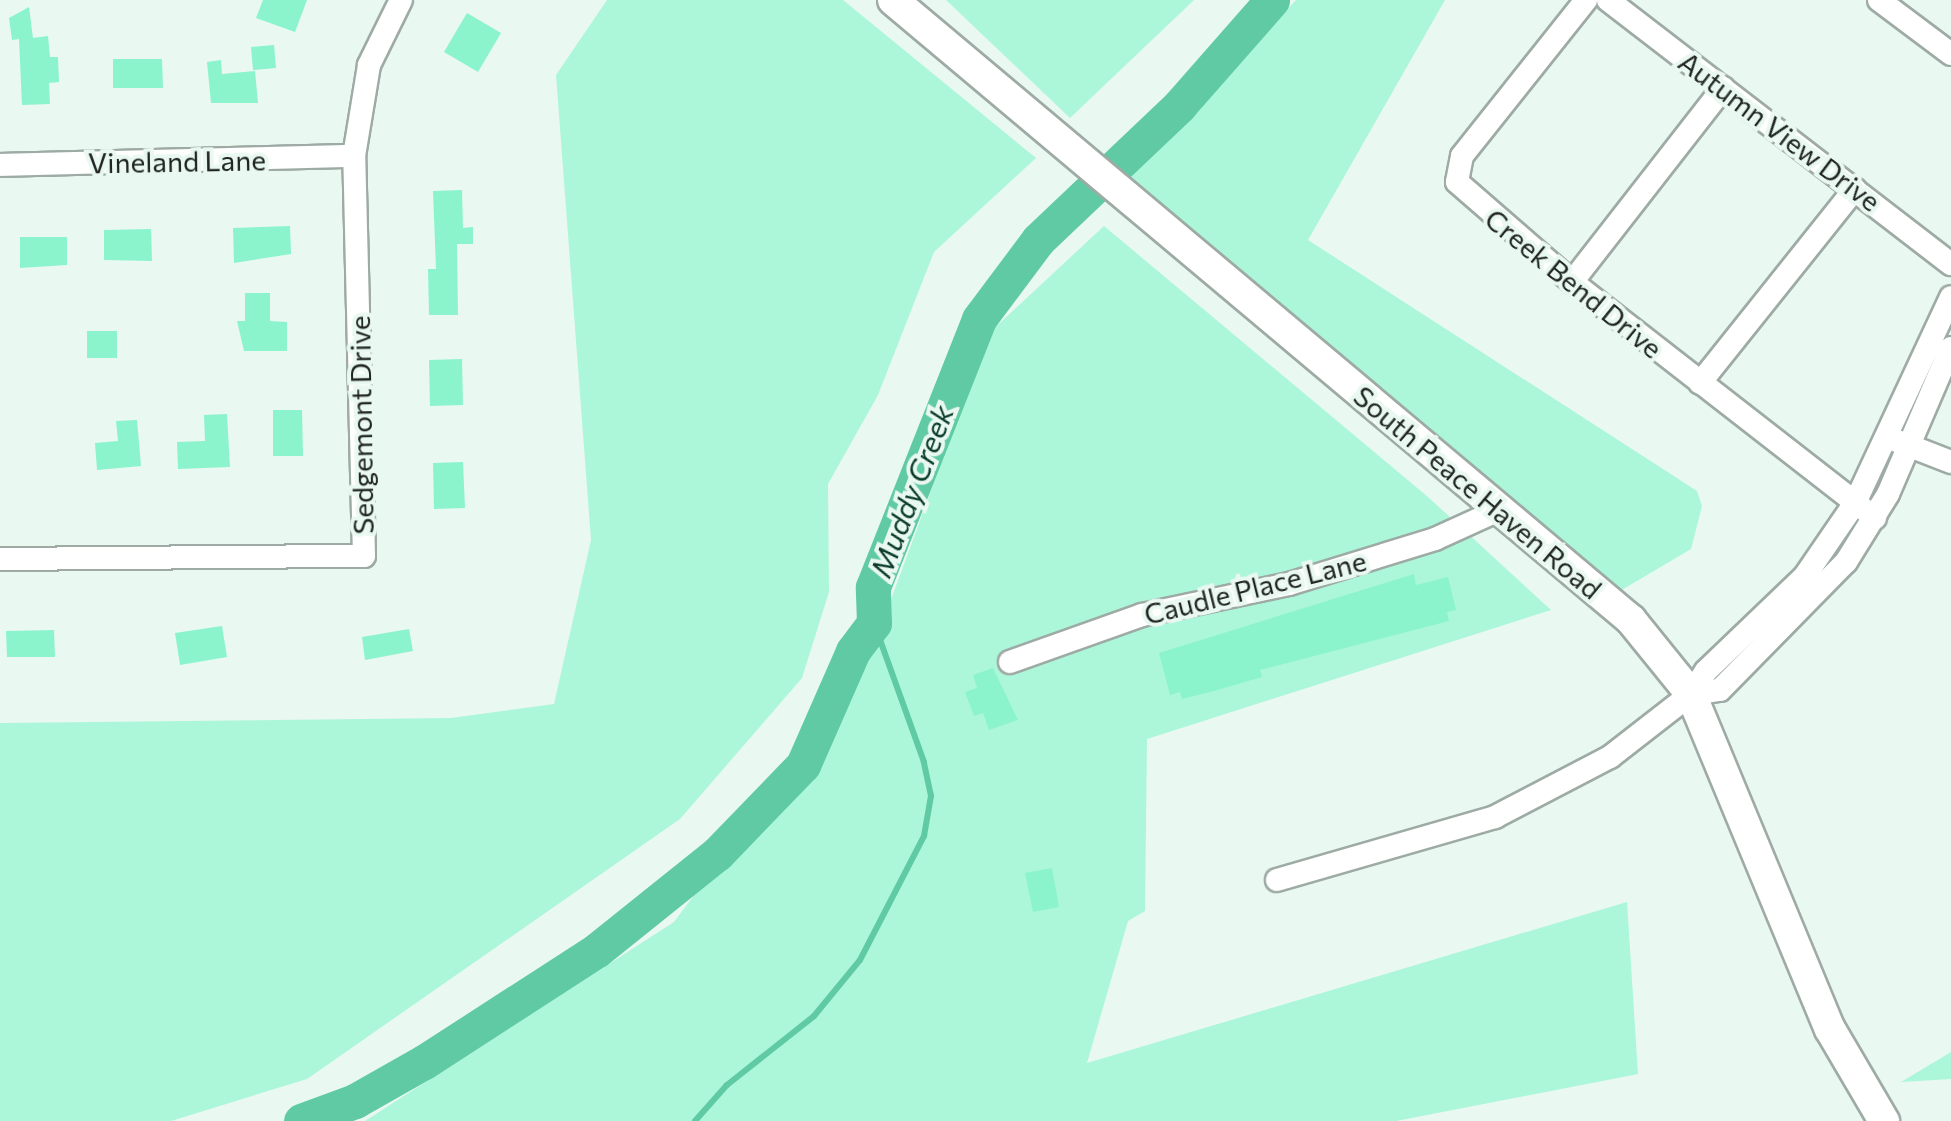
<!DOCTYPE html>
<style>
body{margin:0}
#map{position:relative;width:1951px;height:1121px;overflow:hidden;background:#e9f8f1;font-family:Commissioner,sans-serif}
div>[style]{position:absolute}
.green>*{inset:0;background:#acf7d9}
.stream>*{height:6px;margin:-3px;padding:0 3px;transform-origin:3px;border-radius:3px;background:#60caa4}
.river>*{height:35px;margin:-17.5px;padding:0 17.5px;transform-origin:17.5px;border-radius:17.5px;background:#60caa4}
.building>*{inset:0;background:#8bf4cc}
.roads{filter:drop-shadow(2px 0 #9eaba5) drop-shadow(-2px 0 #9eaba5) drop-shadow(0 2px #9eaba5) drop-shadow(0 -2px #9eaba5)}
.street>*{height:22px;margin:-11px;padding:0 11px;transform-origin:11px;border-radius:11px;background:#fff}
.secondary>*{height:30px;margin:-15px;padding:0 15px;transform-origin:15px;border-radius:15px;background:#fff}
span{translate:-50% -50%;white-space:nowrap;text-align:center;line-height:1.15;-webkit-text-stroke:8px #e9f8f1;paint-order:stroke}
.street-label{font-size:28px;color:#202523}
.water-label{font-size:30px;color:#0b3b2c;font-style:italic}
</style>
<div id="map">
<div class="green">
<div style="clip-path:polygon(607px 0,843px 0,1036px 158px,934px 252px,878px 395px,828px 484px,829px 592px,802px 678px,680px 819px,307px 1079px,171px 1121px,0 1121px,0 723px,451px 718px,554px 704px,591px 540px,556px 75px)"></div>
<div style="clip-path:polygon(946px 0,1194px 0,1070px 118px)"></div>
<div style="clip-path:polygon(1296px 0,1445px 0,1308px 240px,1697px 491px,1702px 506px,1691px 549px,1620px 591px,1130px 177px)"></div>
<div style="clip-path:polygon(1104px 226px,1428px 497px,1551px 610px,1147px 739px,1145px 911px,1128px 921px,1087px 1063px,1627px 902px,1638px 1074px,1396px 1121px,365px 1121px,674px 922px,868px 662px,989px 333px)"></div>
<div style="clip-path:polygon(1951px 1052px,1951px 1079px,1901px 1082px)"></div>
</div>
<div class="stream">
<div style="left:695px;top:1121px;width:48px;rotate:-48.4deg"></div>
<div style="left:727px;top:1085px;width:111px;rotate:-38.4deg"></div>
<div style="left:814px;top:1016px;width:72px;rotate:-50.6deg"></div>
<div style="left:860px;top:960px;width:140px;rotate:-62.7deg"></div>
<div style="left:924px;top:836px;width:41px;rotate:-80.1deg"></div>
<div style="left:931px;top:796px;width:35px;rotate:-102deg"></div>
<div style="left:924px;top:762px;width:148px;rotate:-109.8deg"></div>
</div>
<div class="river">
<div style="left:301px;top:1121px;width:58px;rotate:-20.3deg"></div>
<div style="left:355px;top:1101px;width:79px;rotate:-29.5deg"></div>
<div style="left:424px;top:1062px;width:206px;rotate:-32.9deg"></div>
<div style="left:597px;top:950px;width:154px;rotate:-38.7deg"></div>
<div style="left:717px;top:854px;width:124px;rotate:-46deg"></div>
<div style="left:803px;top:765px;width:124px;rotate:-66.3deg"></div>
<div style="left:853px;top:651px;width:35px;rotate:-53deg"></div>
<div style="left:874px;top:623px;width:36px;rotate:-92deg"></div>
<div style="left:873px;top:587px;width:288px;rotate:-68.4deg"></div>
<div style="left:979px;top:319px;width:99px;rotate:-53.2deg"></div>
<div style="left:1038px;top:240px;width:195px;rotate:-43.5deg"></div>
<div style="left:1179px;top:106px;width:141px;rotate:-48.7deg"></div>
</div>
<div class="building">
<div style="clip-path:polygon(263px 0,307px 0,295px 32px,256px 18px)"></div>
<div style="clip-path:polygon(29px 7px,33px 38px,48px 36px,50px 57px,58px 57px,59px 82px,49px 83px,50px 104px,22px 105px,19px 39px,12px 40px,9px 18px)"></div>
<div style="clip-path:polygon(467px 13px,501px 33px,478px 72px,444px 52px)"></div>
<div style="clip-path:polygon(274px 45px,276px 68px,253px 70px,251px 47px)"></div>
<div style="clip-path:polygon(113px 59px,162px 59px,163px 88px,113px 88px)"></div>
<div style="clip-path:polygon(221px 60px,222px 74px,255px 71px,258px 103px,211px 103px,207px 62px)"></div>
<div style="clip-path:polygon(462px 190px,463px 228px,473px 227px,473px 244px,457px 244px,458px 315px,429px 315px,428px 269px,436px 269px,433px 191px)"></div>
<div style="clip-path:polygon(290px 226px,291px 254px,234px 263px,233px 228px)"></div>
<div style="clip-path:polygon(151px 229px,152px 261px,104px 260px,104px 230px)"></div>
<div style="clip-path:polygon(20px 237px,67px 237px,67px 265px,20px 268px)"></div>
<div style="clip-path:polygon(245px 293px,270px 293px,270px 321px,287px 322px,287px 351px,244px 351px,237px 321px,245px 321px)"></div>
<div style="clip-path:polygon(87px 331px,117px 331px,117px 358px,87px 358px)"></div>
<div style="clip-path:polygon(462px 359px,463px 405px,430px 406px,429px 360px)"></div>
<div style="clip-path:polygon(273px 410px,302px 410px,303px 456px,273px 456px)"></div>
<div style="clip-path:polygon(227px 414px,230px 467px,178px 469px,177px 442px,205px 441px,204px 415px)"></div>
<div style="clip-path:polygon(137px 420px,141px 466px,97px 470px,95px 443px,118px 441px,116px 421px)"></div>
<div style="clip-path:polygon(463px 462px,465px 508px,434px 509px,433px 463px)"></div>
<div style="clip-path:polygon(1414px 574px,1416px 585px,1448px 577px,1456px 610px,1447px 612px,1449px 621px,1260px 670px,1262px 677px,1214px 691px,1182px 699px,1180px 692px,1170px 695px,1159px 653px)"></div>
<div style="clip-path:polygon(222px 626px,227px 657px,180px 665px,175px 633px)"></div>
<div style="clip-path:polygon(409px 629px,413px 651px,365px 660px,362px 637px)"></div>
<div style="clip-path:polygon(54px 630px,55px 657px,7px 657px,6px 631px)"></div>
<div style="clip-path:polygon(993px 668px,1018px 720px,989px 730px,983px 713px,974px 716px,965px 692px,977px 688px,973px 675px)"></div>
<div style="clip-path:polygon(1052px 868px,1059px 907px,1033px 912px,1025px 873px)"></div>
</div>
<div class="roads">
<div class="street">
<div style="left:1586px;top:0;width:199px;rotate:128.5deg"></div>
<div style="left:1462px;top:156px;width:26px;rotate:101deg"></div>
<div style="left:1457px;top:182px;width:152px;rotate:41deg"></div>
<div style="left:1572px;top:282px;width:384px;rotate:37.9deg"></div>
<div style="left:1608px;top:0;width:433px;rotate:37.6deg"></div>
<div style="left:1879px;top:0;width:90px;rotate:36.9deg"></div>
<div style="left:0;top:165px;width:354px;rotate:-1.5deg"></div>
<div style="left:1572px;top:282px;width:246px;rotate:-52.1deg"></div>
<div style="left:1700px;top:383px;width:248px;rotate:-51.4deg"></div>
<div style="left:1897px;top:441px;width:58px;rotate:21.3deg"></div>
<div style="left:0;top:559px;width:364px;rotate:-0.5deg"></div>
<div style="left:364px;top:556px;width:400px;rotate:-91.4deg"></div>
<div style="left:354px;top:156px;width:92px;rotate:-80.6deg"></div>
<div style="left:369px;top:65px;width:72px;rotate:-63.8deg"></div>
<div style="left:1010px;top:662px;width:140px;rotate:-19.6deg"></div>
<div style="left:1142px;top:615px;width:150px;rotate:-11.9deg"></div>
<div style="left:1289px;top:584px;width:153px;rotate:-17.1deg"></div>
<div style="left:1435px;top:539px;width:70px;rotate:-24.4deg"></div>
<div style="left:1691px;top:694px;width:29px;rotate:-8deg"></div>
<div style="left:1720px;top:690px;width:180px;rotate:-45.5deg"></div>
<div style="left:1846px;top:562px;width:80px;rotate:-58.3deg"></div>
<div style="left:1888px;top:494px;width:159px;rotate:-66.7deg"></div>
<div style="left:1277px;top:880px;width:227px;rotate:-16.1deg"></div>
<div style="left:1495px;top:817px;width:130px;rotate:-27.6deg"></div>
<div style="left:1610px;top:757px;width:103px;rotate:-37.9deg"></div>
<div style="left:1691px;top:694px;width:27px;rotate:-57deg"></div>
<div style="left:1706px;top:671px;width:137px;rotate:-43.8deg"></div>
<div style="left:1805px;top:576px;width:88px;rotate:-55.6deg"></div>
<div style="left:1855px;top:503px;width:227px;rotate:-65deg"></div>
</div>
<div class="secondary">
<div style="left:893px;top:0;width:964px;rotate:40.03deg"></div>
<div style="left:1631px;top:620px;width:95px;rotate:51deg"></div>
<div style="left:1691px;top:694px;width:363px;rotate:67.5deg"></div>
<div style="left:1830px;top:1029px;width:107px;rotate:59.6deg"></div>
</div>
</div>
<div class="street-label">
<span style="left:1780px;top:131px;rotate:37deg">Autumn View Drive</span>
<span style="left:177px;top:161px;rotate:-1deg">Vineland Lane</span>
<span style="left:1574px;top:283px;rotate:39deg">Creek Bend Drive</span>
<span style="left:361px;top:425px;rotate:-91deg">Sedgemont Drive</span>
<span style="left:1478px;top:492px;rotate:40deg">South Peace Haven Road</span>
<span style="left:1255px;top:587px;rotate:-14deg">Caudle Place Lane</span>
</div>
<div class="water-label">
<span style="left:911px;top:491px;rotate:-69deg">Muddy Creek</span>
</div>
</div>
